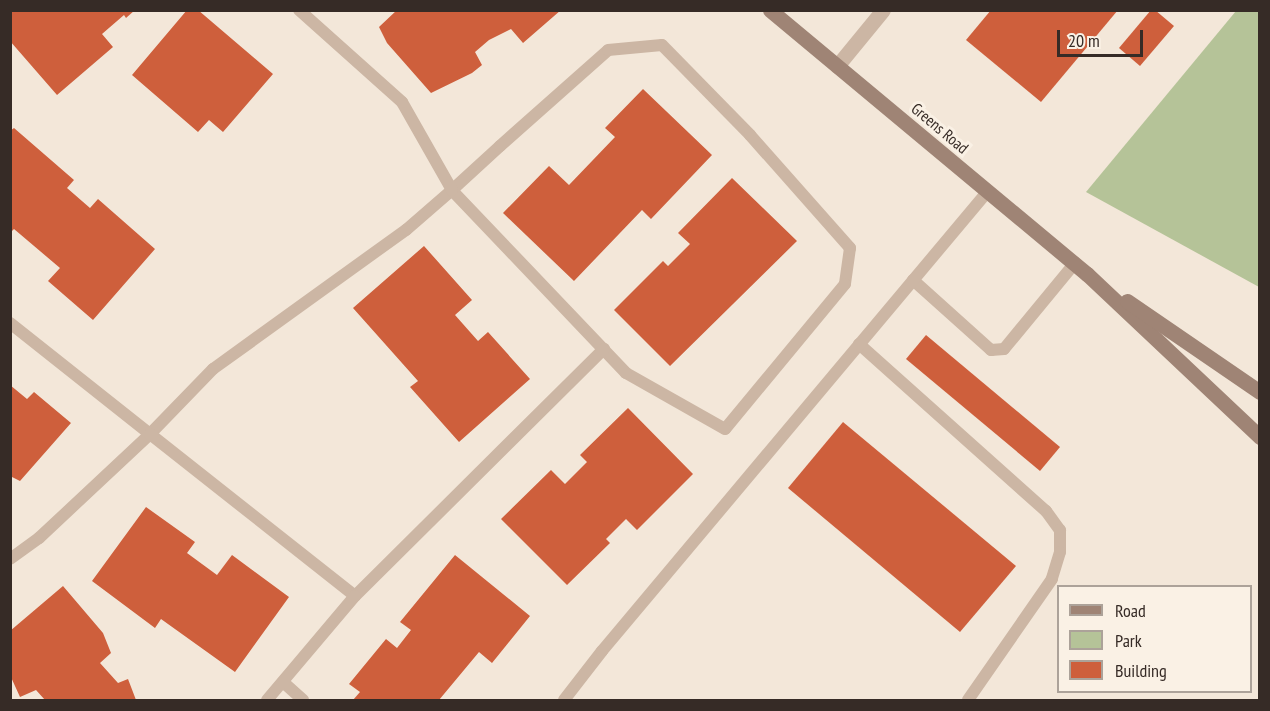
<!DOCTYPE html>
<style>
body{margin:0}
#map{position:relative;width:1270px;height:711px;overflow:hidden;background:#f3e7d9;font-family:"PT Sans Narrow",sans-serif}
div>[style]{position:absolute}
.green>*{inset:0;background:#b5c398}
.building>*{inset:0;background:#ce5f3c}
.lane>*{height:12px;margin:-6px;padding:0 6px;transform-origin:6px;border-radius:6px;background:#ccb6a4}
.street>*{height:15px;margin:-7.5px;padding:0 7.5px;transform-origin:7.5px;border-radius:7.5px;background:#ccb6a4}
.secondary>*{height:15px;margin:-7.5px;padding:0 7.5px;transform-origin:7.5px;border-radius:7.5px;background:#9f8475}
span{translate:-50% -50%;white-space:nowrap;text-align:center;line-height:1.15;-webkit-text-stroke:6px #faf1e5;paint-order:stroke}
.street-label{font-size:16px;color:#362b26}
.frame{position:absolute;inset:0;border:12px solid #362b26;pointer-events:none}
.legend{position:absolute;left:1057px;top:585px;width:195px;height:108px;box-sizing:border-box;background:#faf1e5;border:2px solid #aca299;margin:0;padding:8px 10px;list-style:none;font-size:18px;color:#362b26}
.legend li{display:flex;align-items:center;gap:12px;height:30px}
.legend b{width:30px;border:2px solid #aca299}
.scale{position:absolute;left:1057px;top:30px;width:86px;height:27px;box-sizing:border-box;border:3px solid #362b26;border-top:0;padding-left:8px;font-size:18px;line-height:21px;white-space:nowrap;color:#362b26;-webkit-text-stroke:4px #faf1e5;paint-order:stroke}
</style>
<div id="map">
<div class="green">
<div style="clip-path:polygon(1236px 11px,1259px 11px,1259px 287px,1086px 192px)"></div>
</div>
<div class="building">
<div style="clip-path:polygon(13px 10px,135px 10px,126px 18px,124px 15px,102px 34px,113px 47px,57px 95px,10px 41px,10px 13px)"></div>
<div style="clip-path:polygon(187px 10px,198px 10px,273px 74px,223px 132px,209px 120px,198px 132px,132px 75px)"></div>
<div style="clip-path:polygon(397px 10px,561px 10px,523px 43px,511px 29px,489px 40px,475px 52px,482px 65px,472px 73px,431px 93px,387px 43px,379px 27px)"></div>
<div style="clip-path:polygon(991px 10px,1118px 10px,1041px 102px,966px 40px)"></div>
<div style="clip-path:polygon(1151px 10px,1155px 10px,1174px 26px,1140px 66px,1119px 48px)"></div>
<div style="clip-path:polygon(643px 89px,712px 155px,651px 219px,642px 210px,574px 281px,503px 213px,549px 166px,569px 185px,615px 137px,605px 128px)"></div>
<div style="clip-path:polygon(14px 128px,74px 180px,67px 188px,90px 208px,98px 199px,155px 249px,93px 320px,48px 281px,60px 268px,14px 229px,10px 233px,10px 131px)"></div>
<div style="clip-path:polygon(732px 178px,797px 241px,670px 366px,614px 310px,663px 261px,668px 266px,690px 244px,678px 233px)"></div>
<div style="clip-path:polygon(424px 246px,472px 300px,455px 315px,478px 341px,488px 332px,530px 379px,459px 442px,410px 387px,418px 381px,353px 308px)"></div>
<div style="clip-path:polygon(926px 335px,1060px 447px,1040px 471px,906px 359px)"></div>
<div style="clip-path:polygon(10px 385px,27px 399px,34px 392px,71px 423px,20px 481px,10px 476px)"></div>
<div style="clip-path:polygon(628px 408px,693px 474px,637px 530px,626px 519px,606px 539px,610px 543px,567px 585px,501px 519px,551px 470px,565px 484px,587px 462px,580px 455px)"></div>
<div style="clip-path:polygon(843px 422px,1016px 566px,960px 632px,788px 488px)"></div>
<div style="clip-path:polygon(146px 507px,195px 542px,187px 553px,217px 575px,232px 555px,289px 597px,235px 672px,161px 619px,155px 628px,92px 581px)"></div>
<div style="clip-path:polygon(455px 555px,530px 616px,492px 663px,479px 652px,439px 700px,353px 700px,360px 692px,349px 684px,386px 639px,397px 648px,411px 630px,400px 622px)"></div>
<div style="clip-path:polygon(63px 586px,103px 633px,111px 653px,100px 663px,118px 683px,128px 679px,136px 700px,45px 700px,36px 690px,20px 697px,10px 675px,10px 631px)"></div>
</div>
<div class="lane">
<div style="left:913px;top:280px;width:105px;rotate:41.9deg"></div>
<div style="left:991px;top:350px;width:13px;rotate:-4deg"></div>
<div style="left:1004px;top:349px;width:112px;rotate:-50.5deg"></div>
<div style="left:10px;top:323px;width:179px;rotate:38.4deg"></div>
<div style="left:150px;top:434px;width:91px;rotate:-45.9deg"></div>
<div style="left:213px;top:369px;width:238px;rotate:-35.8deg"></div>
<div style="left:406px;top:230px;width:61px;rotate:-41deg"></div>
<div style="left:452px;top:190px;width:65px;rotate:-42.5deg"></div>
<div style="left:500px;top:146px;width:144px;rotate:-41.6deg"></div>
<div style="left:608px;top:50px;width:54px;rotate:-5.3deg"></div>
<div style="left:662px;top:45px;width:126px;rotate:45.6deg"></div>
<div style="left:750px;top:135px;width:151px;rotate:48.5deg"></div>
<div style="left:850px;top:248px;width:36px;rotate:98deg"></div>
<div style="left:845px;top:284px;width:188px;rotate:129.6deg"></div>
<div style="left:725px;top:429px;width:114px;rotate:-150.5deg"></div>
<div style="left:626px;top:373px;width:253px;rotate:-133.6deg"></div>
<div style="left:452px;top:190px;width:101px;rotate:-119.6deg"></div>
<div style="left:402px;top:102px;width:138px;rotate:-138.2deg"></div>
<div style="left:859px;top:344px;width:251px;rotate:41.8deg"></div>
<div style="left:1046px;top:511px;width:24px;rotate:54deg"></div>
<div style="left:1060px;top:530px;width:22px;rotate:90deg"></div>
<div style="left:1060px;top:552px;width:28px;rotate:107deg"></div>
<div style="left:1052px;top:579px;width:147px;rotate:124.8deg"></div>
<div style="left:10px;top:559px;width:36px;rotate:-36deg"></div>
<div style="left:39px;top:538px;width:152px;rotate:-43.1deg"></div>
<div style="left:150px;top:434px;width:261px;rotate:38.3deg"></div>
<div style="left:355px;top:596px;width:351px;rotate:-44.8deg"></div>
<div style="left:283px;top:682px;width:27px;rotate:42deg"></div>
<div style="left:267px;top:700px;width:136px;rotate:-49.8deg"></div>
<div style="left:564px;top:700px;width:62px;rotate:-52.2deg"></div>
<div style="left:602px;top:651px;width:600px;rotate:-50deg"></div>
</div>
<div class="street">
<div style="left:837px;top:66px;width:72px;rotate:-50.6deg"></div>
</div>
<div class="secondary">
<div style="left:770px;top:10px;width:413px;rotate:39.8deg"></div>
<div style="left:1087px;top:274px;width:238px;rotate:43.3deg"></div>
<div style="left:1127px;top:301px;width:161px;rotate:34.4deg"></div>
</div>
<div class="street-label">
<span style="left:940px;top:128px;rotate:40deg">Greens Road</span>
</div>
<div class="frame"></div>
<ul class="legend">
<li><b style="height:8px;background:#9f8475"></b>Road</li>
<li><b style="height:16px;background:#b5c398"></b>Park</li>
<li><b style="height:16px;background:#ce5f3c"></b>Building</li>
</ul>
<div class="scale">20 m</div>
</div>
